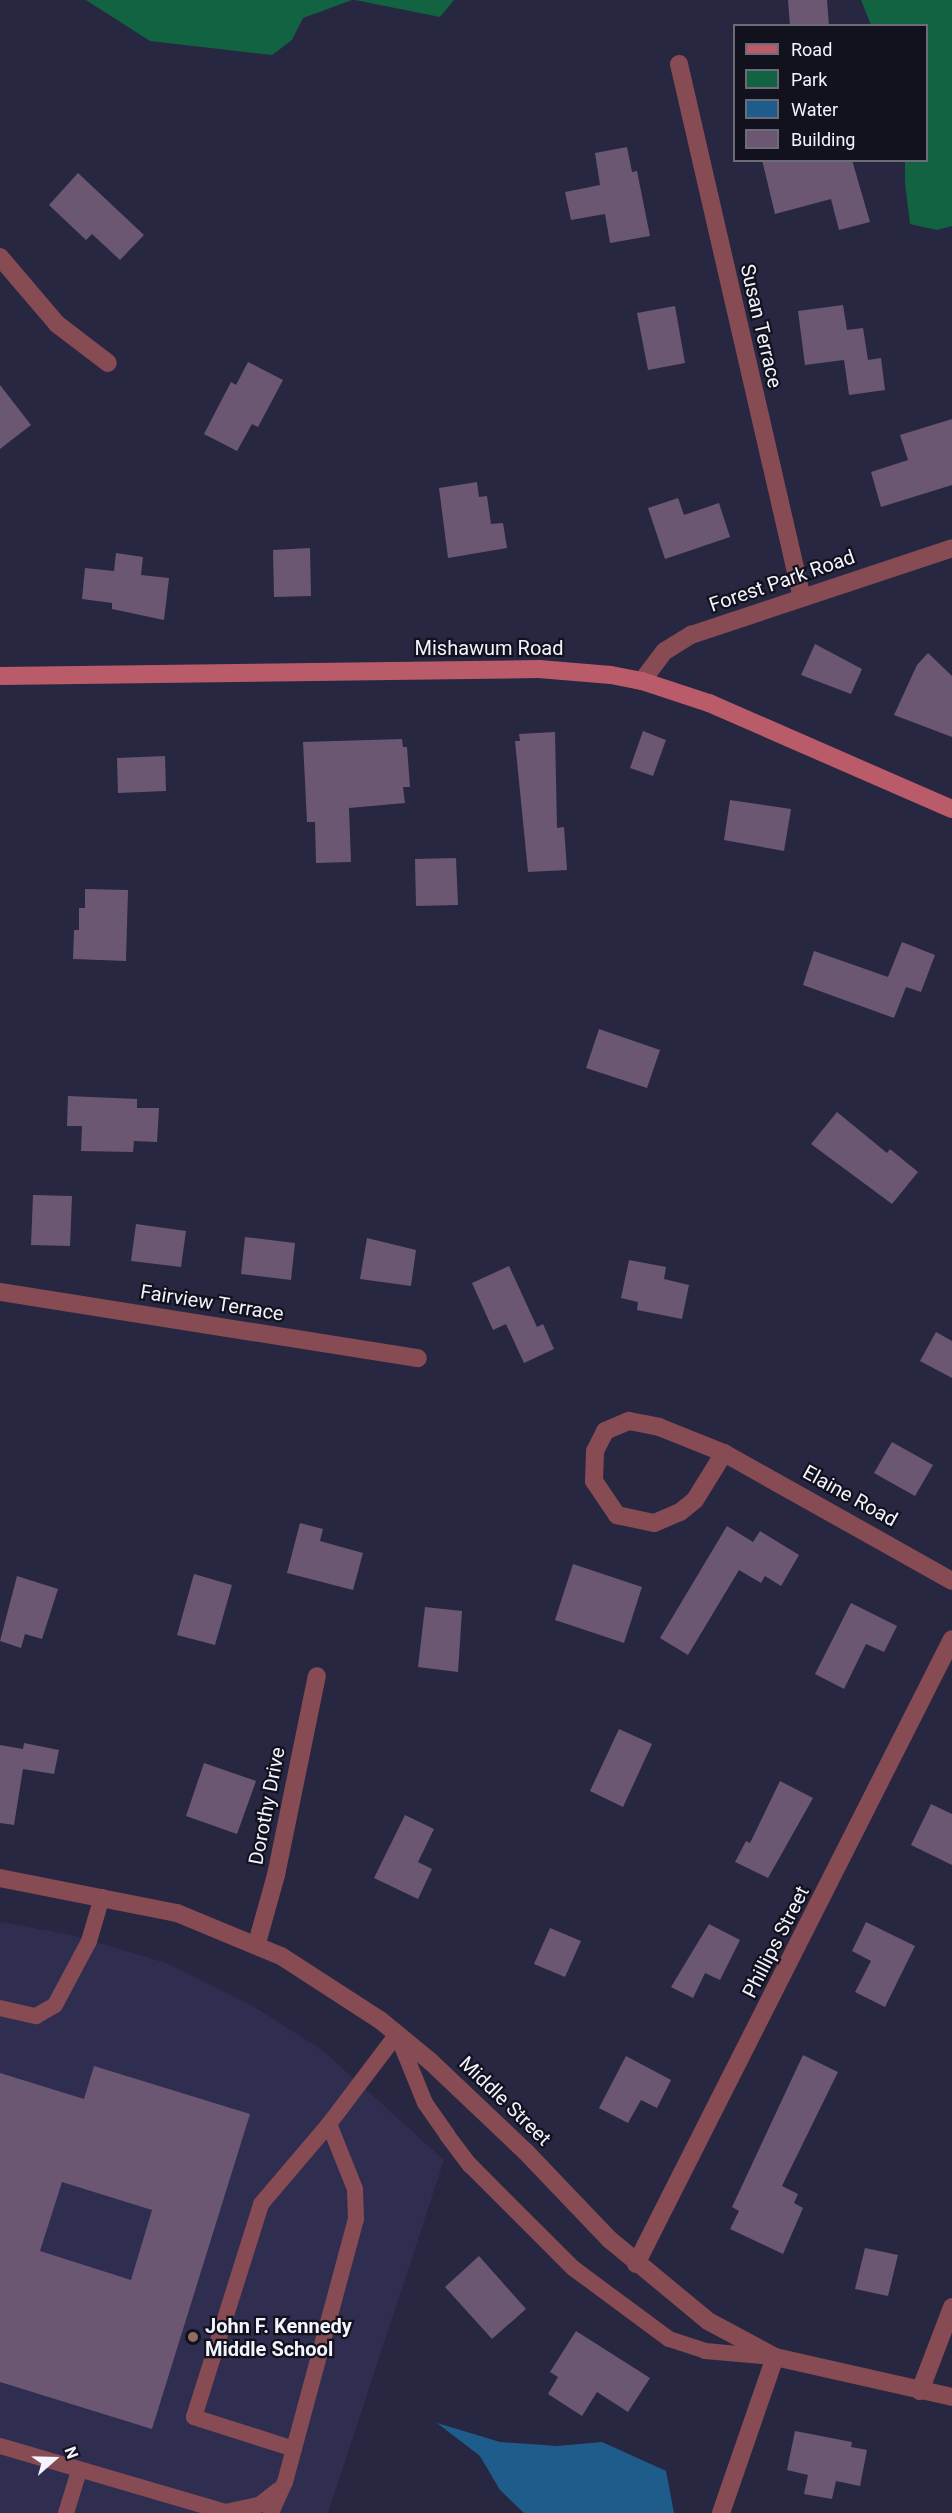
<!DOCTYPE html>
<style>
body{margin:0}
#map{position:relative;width:952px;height:2513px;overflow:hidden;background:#282742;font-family:Roboto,sans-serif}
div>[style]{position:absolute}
.built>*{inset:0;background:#302e50}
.green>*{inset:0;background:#126342}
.water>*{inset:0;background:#1e5d8b}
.building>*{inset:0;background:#6b5771}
.service>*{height:16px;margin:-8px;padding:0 8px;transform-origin:8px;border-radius:8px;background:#874b53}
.minor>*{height:18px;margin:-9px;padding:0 9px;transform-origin:9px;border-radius:9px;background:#874b53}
.tertiary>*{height:18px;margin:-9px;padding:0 9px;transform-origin:9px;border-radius:9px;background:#874b53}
.secondary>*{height:18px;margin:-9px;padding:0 9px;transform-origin:9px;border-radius:9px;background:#ba5b6a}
.dots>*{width:16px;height:16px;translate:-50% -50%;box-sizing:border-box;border:3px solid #12121e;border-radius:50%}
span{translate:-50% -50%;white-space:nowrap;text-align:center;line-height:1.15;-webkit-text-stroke:4.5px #12121e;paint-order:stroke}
.street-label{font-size:20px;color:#f3f3fe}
.poi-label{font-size:20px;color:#f3f3fe;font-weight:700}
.left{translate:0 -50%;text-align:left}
.legend{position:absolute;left:733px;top:24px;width:195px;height:138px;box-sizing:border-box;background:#12121e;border:2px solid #6c6c78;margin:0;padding:8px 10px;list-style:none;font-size:18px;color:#f3f3fe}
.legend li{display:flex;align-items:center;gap:12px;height:30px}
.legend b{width:30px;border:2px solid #6c6c78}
.north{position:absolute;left:24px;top:2429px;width:60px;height:60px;-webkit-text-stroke:4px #12121e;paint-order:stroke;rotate:70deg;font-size:16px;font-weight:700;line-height:24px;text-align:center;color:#f3f3fe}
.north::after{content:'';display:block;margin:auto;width:21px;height:27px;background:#f3f3fe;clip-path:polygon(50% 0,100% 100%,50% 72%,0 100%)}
</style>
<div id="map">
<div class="built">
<div style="clip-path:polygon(0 1922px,72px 1935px,166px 1963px,256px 2008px,322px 2050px,444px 2160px,328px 2513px,0 2513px)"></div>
</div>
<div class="green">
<div style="clip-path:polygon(86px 0,352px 0,303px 18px,292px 40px,272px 55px,150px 41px)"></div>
<div style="clip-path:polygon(355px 0,454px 0,440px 17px)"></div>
<div style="clip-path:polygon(861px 0,952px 0,952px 226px,937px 230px,910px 224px,905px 183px,905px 161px,926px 160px,926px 26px,871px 25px)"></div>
</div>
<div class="water">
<div style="clip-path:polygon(437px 2423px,500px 2442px,557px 2446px,602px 2442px,666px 2471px,674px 2513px,524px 2513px,500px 2490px,480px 2456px)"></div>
</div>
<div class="building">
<div style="clip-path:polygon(788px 0,827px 0,829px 26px,790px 26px)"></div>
<div style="clip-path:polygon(627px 147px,632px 172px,637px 171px,650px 236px,610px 243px,605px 214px,571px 220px,565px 192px,600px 185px,595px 153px)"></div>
<div style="clip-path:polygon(762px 160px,852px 160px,870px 222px,839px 230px,831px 199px,775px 214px)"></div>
<div style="clip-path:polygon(78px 173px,144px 235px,120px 260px,92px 234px,86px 240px,49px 205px)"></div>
<div style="clip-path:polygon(843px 305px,847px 330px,863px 328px,868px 360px,881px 358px,885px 390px,849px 395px,844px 360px,805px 365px,798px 311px)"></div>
<div style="clip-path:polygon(675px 306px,685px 363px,648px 370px,637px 313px)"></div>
<div style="clip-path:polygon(248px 362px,283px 380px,258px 427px,252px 424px,237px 451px,204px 434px,231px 382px,236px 385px)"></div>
<div style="clip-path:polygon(0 385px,31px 425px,0 449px)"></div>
<div style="clip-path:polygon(952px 419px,952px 485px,881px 507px,871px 472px,908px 460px,900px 435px)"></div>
<div style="clip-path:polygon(477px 482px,479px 497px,487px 496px,491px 524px,503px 523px,507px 548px,448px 558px,439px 488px)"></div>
<div style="clip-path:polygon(678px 498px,684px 515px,719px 503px,730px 537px,665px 559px,648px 508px)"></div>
<div style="clip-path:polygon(310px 548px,311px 596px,274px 597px,273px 550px)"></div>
<div style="clip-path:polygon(116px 553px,143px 557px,141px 575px,169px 578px,164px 620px,112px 609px,112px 603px,82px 599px,85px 568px,114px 571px)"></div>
<div style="clip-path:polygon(815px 644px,862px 669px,851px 694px,801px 675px)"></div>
<div style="clip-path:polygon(928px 653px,952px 676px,952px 737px,894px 715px,917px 665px)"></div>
<div style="clip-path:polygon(643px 731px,666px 740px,653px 776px,630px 768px)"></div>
<div style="clip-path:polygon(555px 732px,557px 828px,564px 827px,567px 870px,528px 872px,515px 741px,520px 741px,519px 734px)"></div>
<div style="clip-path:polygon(402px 739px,403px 747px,407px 747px,410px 787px,403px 787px,405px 803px,349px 808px,351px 862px,316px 863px,315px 822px,307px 822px,303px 742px)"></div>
<div style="clip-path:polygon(165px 756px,166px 791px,118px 793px,117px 758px)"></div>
<div style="clip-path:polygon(730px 800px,791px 809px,784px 851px,724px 840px)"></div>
<div style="clip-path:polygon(456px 858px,458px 905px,416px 906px,415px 859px)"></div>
<div style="clip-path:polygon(85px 889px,128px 890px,126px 961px,73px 959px,74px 930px,79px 930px,79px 908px,85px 908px)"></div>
<div style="clip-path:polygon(902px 942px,935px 955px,921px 992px,906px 987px,894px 1018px,803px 985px,814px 951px,888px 977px)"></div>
<div style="clip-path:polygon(599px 1029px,660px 1050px,647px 1088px,586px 1068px)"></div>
<div style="clip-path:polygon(68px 1096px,137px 1099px,137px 1108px,159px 1108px,157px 1142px,134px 1141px,133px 1152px,81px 1151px,82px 1126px,67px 1126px)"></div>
<div style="clip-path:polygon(837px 1112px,887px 1153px,890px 1149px,918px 1172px,892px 1204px,811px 1144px)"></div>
<div style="clip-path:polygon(33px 1195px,72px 1196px,70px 1246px,31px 1245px)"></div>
<div style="clip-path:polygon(136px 1224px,186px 1231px,181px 1267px,131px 1261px)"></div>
<div style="clip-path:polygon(245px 1237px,295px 1243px,291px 1280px,241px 1274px)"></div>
<div style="clip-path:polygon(367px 1238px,416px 1250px,411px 1286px,360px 1279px)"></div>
<div style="clip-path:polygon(629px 1260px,666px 1267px,664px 1279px,689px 1285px,682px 1319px,637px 1310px,638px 1302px,621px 1298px)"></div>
<div style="clip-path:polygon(509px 1266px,537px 1327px,543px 1324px,554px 1349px,524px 1363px,506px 1324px,493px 1330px,472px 1283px)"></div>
<div style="clip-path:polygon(936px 1332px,952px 1341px,952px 1378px,920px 1361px)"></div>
<div style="clip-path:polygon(892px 1442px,933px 1465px,915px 1496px,874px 1473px)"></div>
<div style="clip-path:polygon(300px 1523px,323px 1529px,320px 1541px,363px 1553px,353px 1590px,287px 1573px)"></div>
<div style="clip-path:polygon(727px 1526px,753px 1542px,760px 1531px,799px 1555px,781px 1586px,765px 1576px,761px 1583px,739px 1570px,688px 1655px,660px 1638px)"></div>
<div style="clip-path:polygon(573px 1564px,642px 1587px,624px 1643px,555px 1620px)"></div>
<div style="clip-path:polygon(194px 1574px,232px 1585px,215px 1645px,177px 1635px)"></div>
<div style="clip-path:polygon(17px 1576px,58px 1589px,42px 1639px,25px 1634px,21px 1648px,0 1641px)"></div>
<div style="clip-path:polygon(851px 1603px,897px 1626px,884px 1652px,866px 1644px,844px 1689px,815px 1674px)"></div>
<div style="clip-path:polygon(425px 1607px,462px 1611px,458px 1672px,418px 1667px)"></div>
<div style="clip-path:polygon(619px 1729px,652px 1744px,623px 1807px,590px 1791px)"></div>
<div style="clip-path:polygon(24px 1743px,59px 1750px,54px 1774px,23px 1769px,14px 1825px,0 1823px,0 1745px,23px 1749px)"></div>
<div style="clip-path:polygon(204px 1763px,256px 1781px,237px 1834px,186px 1816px)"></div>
<div style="clip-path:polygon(780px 1781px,813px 1798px,768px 1878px,735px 1862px,746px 1841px,750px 1843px)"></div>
<div style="clip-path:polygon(931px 1804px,952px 1814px,952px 1865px,911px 1845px)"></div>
<div style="clip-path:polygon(405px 1815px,434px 1829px,418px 1862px,432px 1869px,418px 1899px,374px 1878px)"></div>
<div style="clip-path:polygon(866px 1922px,915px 1946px,885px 2007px,855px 1992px,871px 1961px,852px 1951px)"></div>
<div style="clip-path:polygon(709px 1924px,740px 1940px,720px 1980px,705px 1973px,693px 1998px,671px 1987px)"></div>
<div style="clip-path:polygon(550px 1928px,581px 1941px,565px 1977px,534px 1964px)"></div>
<div style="clip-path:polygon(803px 2055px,838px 2072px,782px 2186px,798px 2194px,794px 2203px,803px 2208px,783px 2254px,730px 2229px,739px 2211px,732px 2207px)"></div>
<div style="clip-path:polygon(626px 2056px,671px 2080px,657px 2108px,641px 2100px,628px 2123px,599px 2108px)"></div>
<div style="clip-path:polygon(evenodd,94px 2066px,250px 2114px,152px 2429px,0 2382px,0 2073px,84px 2099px,94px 2066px,62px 2182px,152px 2210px,131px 2280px,40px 2251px,62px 2182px)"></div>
<div style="clip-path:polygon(865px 2248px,898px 2255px,888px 2296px,855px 2289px)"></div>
<div style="clip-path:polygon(479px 2256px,526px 2309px,492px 2339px,445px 2287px)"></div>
<div style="clip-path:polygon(576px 2331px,650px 2378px,628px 2412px,597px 2392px,582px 2416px,548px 2394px,558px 2377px,550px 2372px)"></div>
<div style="clip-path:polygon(795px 2431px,852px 2442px,851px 2447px,867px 2450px,860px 2486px,836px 2481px,832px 2499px,804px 2494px,808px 2475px,787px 2470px)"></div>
</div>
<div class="service">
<div style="left:0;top:2008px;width:37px;rotate:13deg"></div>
<div style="left:36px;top:2016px;width:22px;rotate:-30deg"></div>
<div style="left:55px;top:2005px;width:72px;rotate:-62deg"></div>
<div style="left:89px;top:1941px;width:46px;rotate:-73.5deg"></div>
<div style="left:397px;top:2034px;width:74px;rotate:67.9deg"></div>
<div style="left:425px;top:2103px;width:39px;rotate:55deg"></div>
<div style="left:447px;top:2135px;width:38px;rotate:53deg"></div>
<div style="left:470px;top:2165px;width:146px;rotate:45deg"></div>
<div style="left:573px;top:2268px;width:119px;rotate:36.5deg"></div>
<div style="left:669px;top:2339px;width:38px;rotate:18deg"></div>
<div style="left:705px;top:2351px;width:67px;rotate:5.1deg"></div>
<div style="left:0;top:2446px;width:234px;rotate:16.3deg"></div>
<div style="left:225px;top:2512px;width:35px;rotate:-12deg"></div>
<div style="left:259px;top:2505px;width:24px;rotate:-38deg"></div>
<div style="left:294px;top:2449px;width:105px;rotate:-162.3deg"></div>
<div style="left:194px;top:2417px;width:223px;rotate:-72.5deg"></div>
<div style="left:261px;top:2204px;width:105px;rotate:-49.6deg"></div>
<div style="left:66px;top:2513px;width:44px;rotate:-72.8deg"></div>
<div style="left:271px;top:2513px;width:34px;rotate:-66deg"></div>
<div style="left:285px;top:2482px;width:272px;rotate:-74.9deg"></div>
<div style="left:356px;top:2219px;width:30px;rotate:-92deg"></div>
<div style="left:355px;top:2189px;width:70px;rotate:-111.8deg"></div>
<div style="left:329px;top:2124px;width:113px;rotate:-52.9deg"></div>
</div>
<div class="minor">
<div style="left:679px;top:64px;width:548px;rotate:77.03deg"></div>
<div style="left:0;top:257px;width:88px;rotate:49.6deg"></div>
<div style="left:57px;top:324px;width:64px;rotate:37.4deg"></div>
<div style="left:0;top:1292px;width:423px;rotate:9deg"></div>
<div style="left:724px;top:1453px;width:55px;rotate:121.7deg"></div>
<div style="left:695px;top:1500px;width:19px;rotate:141deg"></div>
<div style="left:680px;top:1512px;width:28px;rotate:157deg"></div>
<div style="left:654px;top:1523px;width:38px;rotate:-168deg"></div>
<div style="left:617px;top:1515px;width:41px;rotate:-124.1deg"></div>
<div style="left:594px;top:1481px;width:30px;rotate:-88deg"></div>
<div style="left:595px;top:1451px;width:22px;rotate:-63deg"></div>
<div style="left:605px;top:1431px;width:26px;rotate:-23deg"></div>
<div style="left:629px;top:1421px;width:31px;rotate:11deg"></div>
<div style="left:659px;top:1427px;width:70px;rotate:21.8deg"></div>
<div style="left:724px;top:1453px;width:261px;rotate:29.3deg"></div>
<div style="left:0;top:1878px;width:180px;rotate:11.2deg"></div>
<div style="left:177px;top:1913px;width:113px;rotate:22.5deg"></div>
<div style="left:281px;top:1956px;width:118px;rotate:32.9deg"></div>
<div style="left:380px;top:2020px;width:65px;rotate:39.4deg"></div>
<div style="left:430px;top:2061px;width:131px;rotate:43.5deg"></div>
<div style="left:525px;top:2151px;width:122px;rotate:46.3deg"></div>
<div style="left:609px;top:2239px;width:129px;rotate:39.6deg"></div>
<div style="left:708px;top:2321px;width:76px;rotate:28.2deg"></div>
<div style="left:775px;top:2357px;width:181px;rotate:12.7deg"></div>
<div style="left:257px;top:1943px;width:71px;rotate:-74.4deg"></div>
<div style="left:276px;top:1875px;width:203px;rotate:-78.4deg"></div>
<div style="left:636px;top:2264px;width:700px;rotate:-63.18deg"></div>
<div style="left:920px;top:2391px;width:90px;rotate:-69.1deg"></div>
<div style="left:721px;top:2513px;width:165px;rotate:-70.9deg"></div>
</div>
<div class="tertiary">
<div style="left:642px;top:681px;width:38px;rotate:-53deg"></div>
<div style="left:665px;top:651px;width:31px;rotate:-32deg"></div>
<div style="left:691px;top:635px;width:275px;rotate:-18.4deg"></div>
</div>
<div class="secondary">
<div style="left:0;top:676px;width:539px;rotate:-0.74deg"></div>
<div style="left:539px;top:669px;width:72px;rotate:4.8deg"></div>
<div style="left:611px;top:675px;width:32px;rotate:11deg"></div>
<div style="left:642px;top:681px;width:71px;rotate:18.2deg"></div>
<div style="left:709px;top:703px;width:265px;rotate:23.6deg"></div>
</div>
<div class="dots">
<div style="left:193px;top:2337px;background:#8d6e63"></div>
</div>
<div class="street-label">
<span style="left:761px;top:326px;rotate:77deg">Susan Terrace</span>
<span style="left:782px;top:581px;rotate:-19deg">Forest Park Road</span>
<span style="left:489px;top:648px">Mishawum Road</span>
<span style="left:212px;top:1303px;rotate:9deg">Fairview Terrace</span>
<span style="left:850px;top:1496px;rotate:29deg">Elaine Road</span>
<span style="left:267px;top:1806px;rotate:-79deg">Dorothy Drive</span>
<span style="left:776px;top:1942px;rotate:-63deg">Phillips Street</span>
<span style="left:505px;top:2101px;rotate:44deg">Middle Street</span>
</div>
<div class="poi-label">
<span class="left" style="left:205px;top:2338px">John F. Kennedy<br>Middle School</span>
</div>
<ul class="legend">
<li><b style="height:8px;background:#ba5b6a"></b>Road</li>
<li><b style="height:16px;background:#126342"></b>Park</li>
<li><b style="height:16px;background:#1e5d8b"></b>Water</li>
<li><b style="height:16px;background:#6b5771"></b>Building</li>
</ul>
<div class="north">N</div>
</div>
